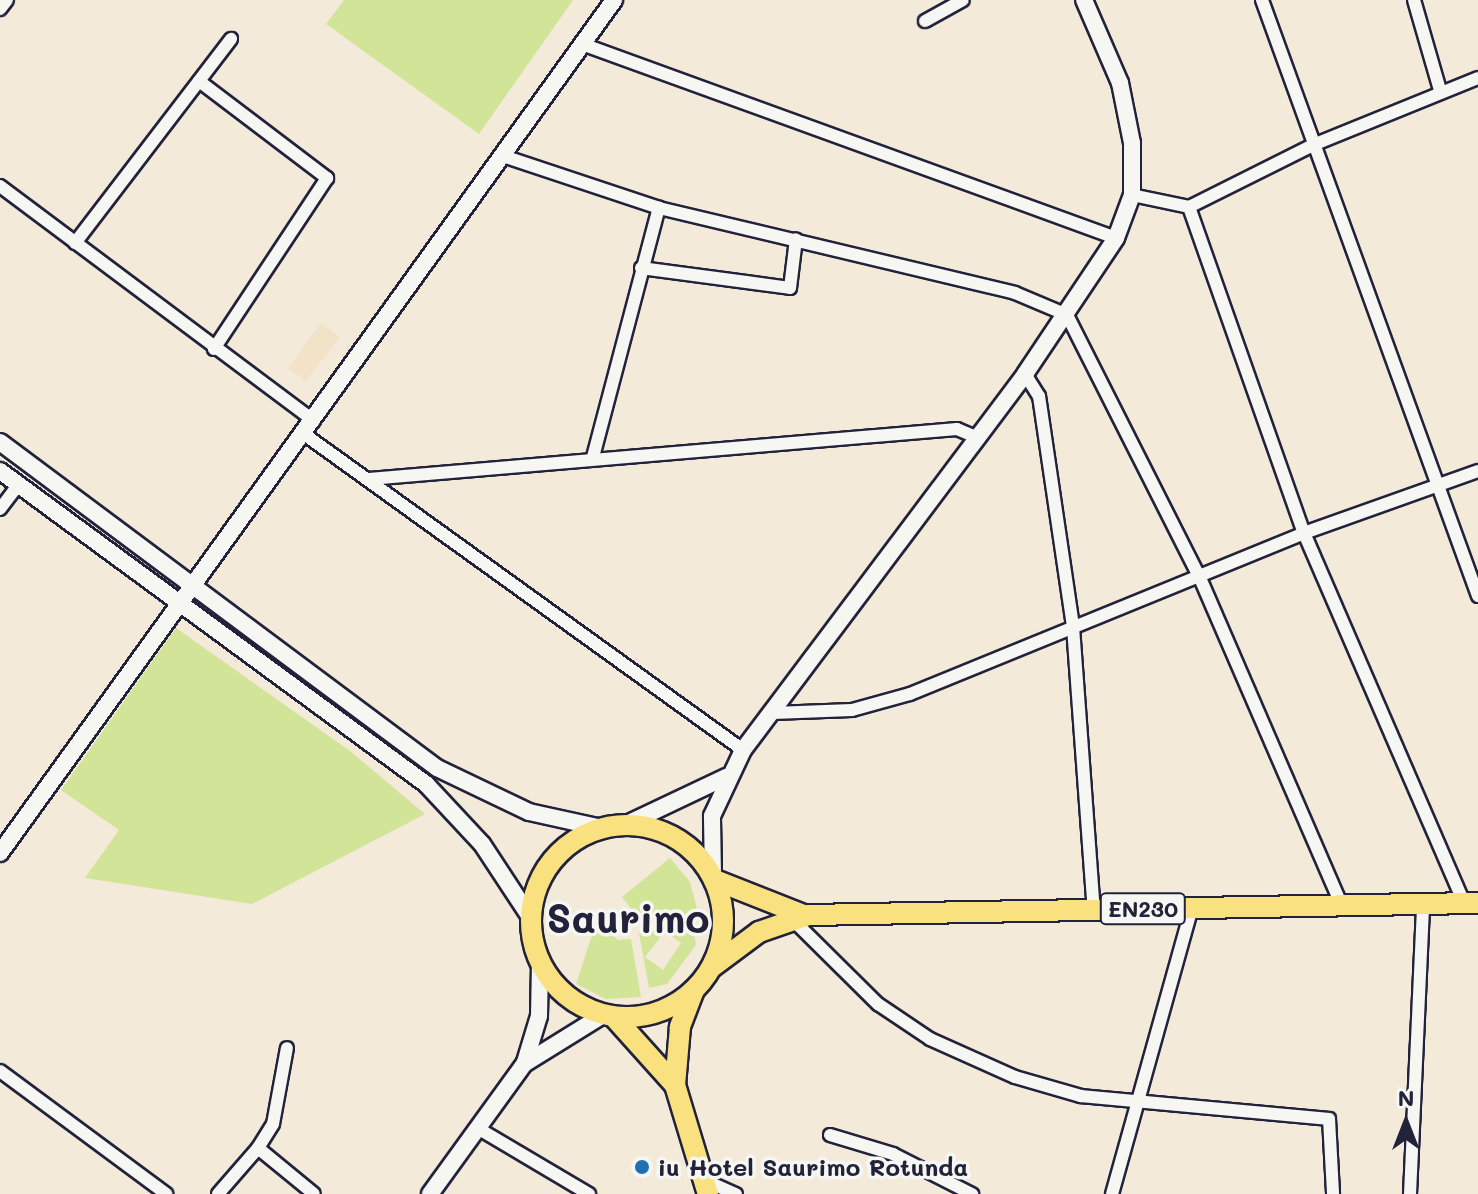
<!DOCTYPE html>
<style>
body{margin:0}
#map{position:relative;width:1478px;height:1194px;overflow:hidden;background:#f4ead9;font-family:Mali,sans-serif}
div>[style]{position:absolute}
.built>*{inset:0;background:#f2e2c8}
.green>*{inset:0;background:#d1e498}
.roads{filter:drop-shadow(2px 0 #22223b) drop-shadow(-2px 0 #22223b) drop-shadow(0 2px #22223b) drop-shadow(0 -2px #22223b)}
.minor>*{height:12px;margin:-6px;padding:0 6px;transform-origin:6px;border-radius:6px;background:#f6f6f2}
.tertiary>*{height:16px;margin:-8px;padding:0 8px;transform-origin:8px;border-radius:8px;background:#f6f6f2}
.primary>*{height:20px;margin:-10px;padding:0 10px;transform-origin:10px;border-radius:10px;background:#fae180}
.primary>.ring{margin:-10px;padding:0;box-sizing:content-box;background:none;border:20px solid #fae180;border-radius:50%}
.dots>*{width:22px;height:22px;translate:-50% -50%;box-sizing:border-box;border:4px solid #f6f6f2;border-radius:50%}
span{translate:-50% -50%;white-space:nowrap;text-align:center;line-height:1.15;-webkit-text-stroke:7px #f6f6f2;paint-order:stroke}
.shield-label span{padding:2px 6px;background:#f6f6f2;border:2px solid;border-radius:6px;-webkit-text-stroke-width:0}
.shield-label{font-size:22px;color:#22223b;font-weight:700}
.poi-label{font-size:24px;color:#22223b;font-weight:700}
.left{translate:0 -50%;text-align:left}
.town-label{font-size:40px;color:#22223b;font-weight:700}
.north{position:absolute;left:1366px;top:1082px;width:80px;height:80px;-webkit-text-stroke:6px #f6f6f2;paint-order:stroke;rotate:0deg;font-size:22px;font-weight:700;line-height:32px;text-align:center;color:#22223b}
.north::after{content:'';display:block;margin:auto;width:28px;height:36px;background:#22223b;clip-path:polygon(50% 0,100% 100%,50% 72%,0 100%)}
</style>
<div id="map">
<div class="built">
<div style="clip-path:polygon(321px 323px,340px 337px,306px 381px,288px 368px)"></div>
</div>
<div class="green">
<div style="clip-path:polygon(344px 0,573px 0,479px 134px,326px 24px)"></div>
<div style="clip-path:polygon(176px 628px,350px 751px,425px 814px,252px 904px,85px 878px,119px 830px,61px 790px)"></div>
<div style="clip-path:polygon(670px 858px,690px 882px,699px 916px,642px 922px,622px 897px)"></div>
<div style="clip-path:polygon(evenodd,693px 925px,696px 945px,667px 984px,649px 988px,639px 933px,693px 925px,665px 931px,681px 943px,663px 970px,645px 957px,665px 931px)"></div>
<div style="clip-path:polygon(606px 928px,618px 940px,631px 939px,641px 997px,606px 999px,576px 984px,594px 929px)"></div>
</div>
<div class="roads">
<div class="minor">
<div style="left:1262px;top:0;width:634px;rotate:70.08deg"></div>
<div style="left:1414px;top:0;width:94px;rotate:73.9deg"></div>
<div style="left:0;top:9px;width:11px;rotate:-52deg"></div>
<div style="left:925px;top:21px;width:43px;rotate:-28.9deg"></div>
<div style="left:582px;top:44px;width:568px;rotate:19.97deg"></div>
<div style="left:199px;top:81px;width:161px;rotate:37.2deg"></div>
<div style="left:327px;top:178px;width:205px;rotate:123.5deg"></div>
<div style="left:503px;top:156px;width:164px;rotate:18.4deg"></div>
<div style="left:659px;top:208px;width:366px;rotate:13.4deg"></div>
<div style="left:1015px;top:293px;width:56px;rotate:22.9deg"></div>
<div style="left:1067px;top:315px;width:295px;rotate:63.2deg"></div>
<div style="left:1200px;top:578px;width:357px;rotate:66.6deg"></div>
<div style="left:0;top:186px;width:392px;rotate:36.8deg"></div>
<div style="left:1132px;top:195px;width:58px;rotate:11.9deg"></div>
<div style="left:1189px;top:207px;width:139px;rotate:-26.6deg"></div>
<div style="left:1313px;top:145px;width:178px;rotate:-22.1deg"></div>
<div style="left:1189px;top:207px;width:346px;rotate:70.6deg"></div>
<div style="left:1304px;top:533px;width:403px;rotate:66.6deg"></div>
<div style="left:75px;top:243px;width:257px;rotate:-52.6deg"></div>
<div style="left:641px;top:268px;width:150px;rotate:7.6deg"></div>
<div style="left:790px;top:288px;width:49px;rotate:-83deg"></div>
<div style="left:1025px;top:374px;width:26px;rotate:58deg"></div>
<div style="left:1039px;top:396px;width:233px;rotate:81.6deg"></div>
<div style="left:1073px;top:627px;width:284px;rotate:85.8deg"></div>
<div style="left:304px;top:434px;width:541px;rotate:35.75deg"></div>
<div style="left:593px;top:457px;width:258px;rotate:-75.2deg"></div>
<div style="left:369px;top:479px;width:590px;rotate:-4.86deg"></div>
<div style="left:957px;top:429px;width:23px;rotate:23deg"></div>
<div style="left:0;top:509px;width:30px;rotate:-53deg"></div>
<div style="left:773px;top:713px;width:79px;rotate:-2.2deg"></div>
<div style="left:852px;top:710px;width:60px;rotate:-15.4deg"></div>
<div style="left:910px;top:694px;width:426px;rotate:-22.2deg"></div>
<div style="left:1304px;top:533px;width:185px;rotate:-19.6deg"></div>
<div style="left:793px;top:920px;width:120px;rotate:44.7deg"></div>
<div style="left:878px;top:1004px;width:63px;rotate:33.9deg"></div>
<div style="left:930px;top:1039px;width:93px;rotate:24.1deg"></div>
<div style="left:1015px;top:1077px;width:69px;rotate:16.1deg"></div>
<div style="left:1081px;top:1096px;width:249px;rotate:5.3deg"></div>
<div style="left:1329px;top:1119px;width:75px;rotate:86.9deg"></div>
<div style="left:0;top:1071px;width:207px;rotate:36.5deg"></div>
<div style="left:479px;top:1129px;width:128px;rotate:30.6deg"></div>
<div style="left:830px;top:1135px;width:66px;rotate:16.8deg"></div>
<div style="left:893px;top:1154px;width:89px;rotate:26.9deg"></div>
<div style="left:258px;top:1148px;width:28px;rotate:-58deg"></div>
<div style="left:273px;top:1124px;width:77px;rotate:-79.6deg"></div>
<div style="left:704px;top:1180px;width:35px;rotate:24deg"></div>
<div style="left:218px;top:1194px;width:61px;rotate:-49deg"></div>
<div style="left:258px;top:1148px;width:72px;rotate:39.4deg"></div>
<div style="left:1112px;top:1194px;width:297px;rotate:-74.4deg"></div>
<div style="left:1410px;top:1194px;width:290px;rotate:-87.4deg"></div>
</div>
<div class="tertiary">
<div style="left:0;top:442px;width:545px;rotate:36.72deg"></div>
<div style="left:437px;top:768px;width:102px;rotate:25.6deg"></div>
<div style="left:529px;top:812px;width:75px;rotate:12.4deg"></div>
<div style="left:0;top:471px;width:529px;rotate:36.31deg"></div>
<div style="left:426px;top:784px;width:82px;rotate:47deg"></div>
<div style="left:482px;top:844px;width:87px;rotate:56.7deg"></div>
<div style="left:629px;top:823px;width:107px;rotate:-25.4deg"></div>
<div style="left:0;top:853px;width:1051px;rotate:-54.25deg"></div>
<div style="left:713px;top:876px;width:60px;rotate:-91deg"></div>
<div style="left:712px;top:816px;width:73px;rotate:-64.8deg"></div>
<div style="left:743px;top:750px;width:470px;rotate:-53.1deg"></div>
<div style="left:1025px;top:374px;width:164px;rotate:-56.2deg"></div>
<div style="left:1116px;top:238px;width:46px;rotate:-69.6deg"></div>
<div style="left:1132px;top:195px;width:52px;rotate:-90deg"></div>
<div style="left:1132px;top:143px;width:61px;rotate:-101.3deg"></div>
<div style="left:1120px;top:83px;width:90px;rotate:-113.4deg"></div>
<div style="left:525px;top:1062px;width:48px;rotate:-73.1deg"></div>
<div style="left:539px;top:1016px;width:52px;rotate:-88.9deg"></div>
<div style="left:430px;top:1194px;width:160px;rotate:-54.1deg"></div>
<div style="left:524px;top:1064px;width:93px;rotate:-31.8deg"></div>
</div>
<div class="primary">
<div class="ring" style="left:531px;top:825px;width:172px;height:172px"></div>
<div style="left:715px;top:880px;width:96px;rotate:21.5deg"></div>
<div style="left:712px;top:967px;width:59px;rotate:-36.7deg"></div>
<div style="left:759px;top:932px;width:52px;rotate:-19.1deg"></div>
<div style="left:808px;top:915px;width:670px;rotate:-1.03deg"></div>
<div style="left:694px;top:990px;width:40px;rotate:111deg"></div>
<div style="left:680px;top:1027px;width:58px;rotate:94.9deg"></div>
<div style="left:675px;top:1085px;width:114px;rotate:73.2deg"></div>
<div style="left:614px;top:1017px;width:91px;rotate:48.1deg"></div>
</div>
</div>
<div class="dots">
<div style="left:642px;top:1167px;background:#1f6fb2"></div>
</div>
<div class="shield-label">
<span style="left:1143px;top:909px">EN230</span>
</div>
<div class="poi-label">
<span class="left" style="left:658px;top:1167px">iu Hotel Saurimo Rotunda</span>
</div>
<div class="town-label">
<span style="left:628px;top:917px">Saurimo</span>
</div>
<div class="north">N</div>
</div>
